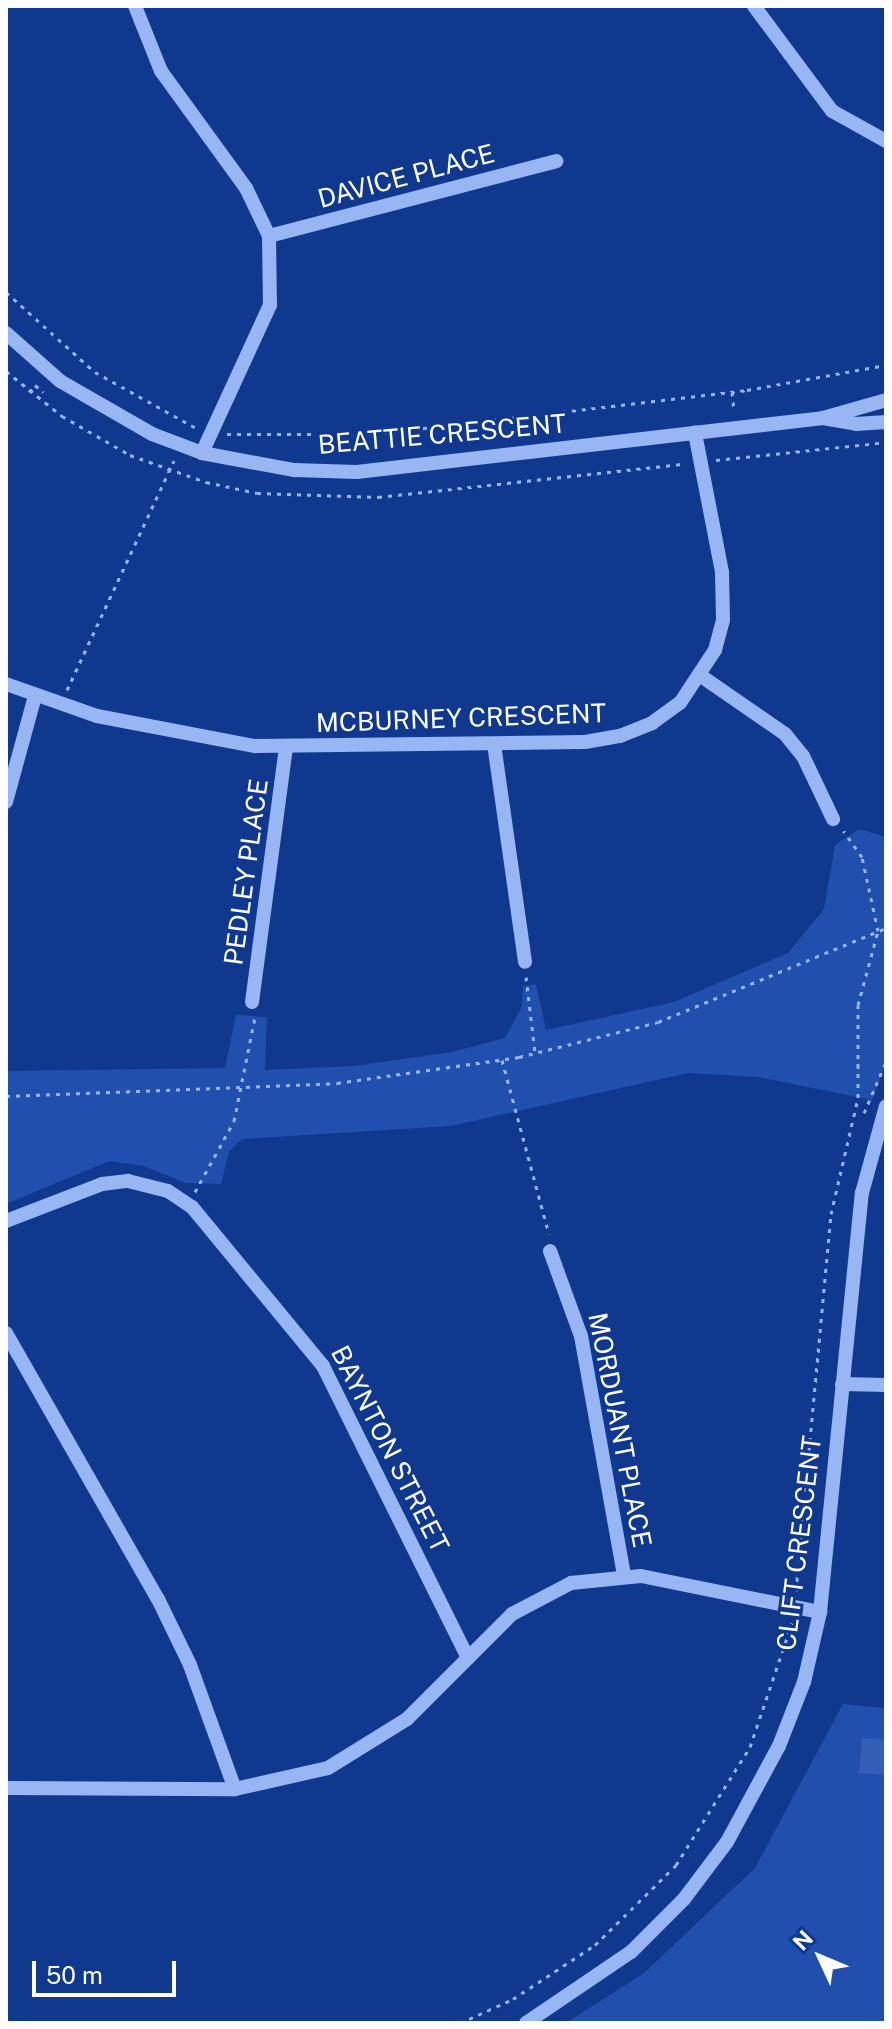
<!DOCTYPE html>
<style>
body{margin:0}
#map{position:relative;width:892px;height:2029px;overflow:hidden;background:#0f388e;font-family:"Public Sans",sans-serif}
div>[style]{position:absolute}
.green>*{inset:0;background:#214fae}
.building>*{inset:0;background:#345eb6}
.path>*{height:3px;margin-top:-1.5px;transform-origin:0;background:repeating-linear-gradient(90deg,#97b6f3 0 4px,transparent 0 10px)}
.minor>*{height:14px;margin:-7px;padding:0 7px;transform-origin:7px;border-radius:7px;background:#97b6f3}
span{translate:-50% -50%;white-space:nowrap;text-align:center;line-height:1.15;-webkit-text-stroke:6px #0f388e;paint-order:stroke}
.street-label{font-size:26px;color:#fff}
.frame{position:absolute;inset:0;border:8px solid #fff;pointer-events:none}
.north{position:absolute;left:780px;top:1917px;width:80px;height:80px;-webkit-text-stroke:6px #0f388e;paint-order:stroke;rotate:314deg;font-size:22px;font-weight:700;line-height:32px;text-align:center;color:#fff}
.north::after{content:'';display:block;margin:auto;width:28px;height:36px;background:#fff;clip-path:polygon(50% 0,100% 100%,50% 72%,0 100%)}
.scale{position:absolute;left:32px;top:1961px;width:144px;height:36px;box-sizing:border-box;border:4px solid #fff;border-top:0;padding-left:10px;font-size:24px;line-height:28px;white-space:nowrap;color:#fff;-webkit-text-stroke:6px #0f388e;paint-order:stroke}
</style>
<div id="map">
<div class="green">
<div style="clip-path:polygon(859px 829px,886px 837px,886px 1064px,872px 1100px,758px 1077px,688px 1073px,451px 1126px,242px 1139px,229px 1152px,221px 1184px,186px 1183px,143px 1166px,109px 1161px,6px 1204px,6px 1071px,225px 1068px,236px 1015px,267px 1017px,265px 1070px,354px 1066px,452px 1052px,505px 1038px,522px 1006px,523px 986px,536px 984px,546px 1030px,674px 1002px,788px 953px,824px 909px,835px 845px)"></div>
<div style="clip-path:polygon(843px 1704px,886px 1708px,886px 2023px,566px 2023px,644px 1973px,755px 1868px)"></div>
</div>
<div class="building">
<div style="clip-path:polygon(862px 1738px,886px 1740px,886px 1775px,859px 1773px)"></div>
</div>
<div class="path">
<div style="left:6px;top:292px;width:120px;rotate:42deg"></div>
<div style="left:95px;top:372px;width:115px;rotate:29deg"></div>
<div style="left:6px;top:371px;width:72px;rotate:38.8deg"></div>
<div style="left:62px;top:416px;width:78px;rotate:29.8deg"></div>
<div style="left:130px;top:455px;width:81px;rotate:19.6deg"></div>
<div style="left:206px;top:482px;width:52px;rotate:12.2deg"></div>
<div style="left:257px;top:493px;width:121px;rotate:1.9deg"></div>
<div style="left:378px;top:497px;width:308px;rotate:-6.2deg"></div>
<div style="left:29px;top:392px;width:9px;rotate:-49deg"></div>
<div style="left:35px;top:385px;width:11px;rotate:41deg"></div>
<div style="left:732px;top:392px;width:18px;rotate:84deg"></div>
<div style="left:227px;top:434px;width:146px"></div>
<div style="left:373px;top:434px;width:377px;rotate:-6.7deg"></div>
<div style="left:747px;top:390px;width:141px;rotate:-10.2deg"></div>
<div style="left:716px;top:460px;width:171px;rotate:-6deg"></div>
<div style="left:67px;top:690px;width:253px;rotate:-65deg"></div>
<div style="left:526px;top:977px;width:77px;rotate:83.2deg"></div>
<div style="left:502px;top:1060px;width:180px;rotate:74.9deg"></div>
<div style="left:6px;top:1096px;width:331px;rotate:-2.2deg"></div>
<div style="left:337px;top:1083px;width:184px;rotate:-8.1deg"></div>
<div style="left:519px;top:1057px;width:143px;rotate:-14.1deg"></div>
<div style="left:658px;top:1022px;width:247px;rotate:-22.4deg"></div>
<div style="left:864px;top:1113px;width:56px;rotate:-66.7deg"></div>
<div style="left:195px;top:1192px;width:81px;rotate:-61.2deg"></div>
<div style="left:234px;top:1121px;width:106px;rotate:-78.6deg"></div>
<div style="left:796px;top:1591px;width:379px;rotate:-84.7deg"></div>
<div style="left:831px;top:1214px;width:119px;rotate:-76.9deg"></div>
<div style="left:858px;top:1098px;width:93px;rotate:-90deg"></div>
<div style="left:858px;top:1005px;width:77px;rotate:-74.9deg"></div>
<div style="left:878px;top:931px;width:76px;rotate:-102.2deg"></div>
<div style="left:862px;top:857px;width:32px;rotate:-125deg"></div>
<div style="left:460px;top:2023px;width:58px;rotate:-24.4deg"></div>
<div style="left:513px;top:1999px;width:98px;rotate:-33.4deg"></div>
<div style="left:595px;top:1945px;width:114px;rotate:-44.6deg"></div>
<div style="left:676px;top:1865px;width:139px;rotate:-57.9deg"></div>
<div style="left:750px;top:1747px;width:131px;rotate:-71.3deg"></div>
</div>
<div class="minor">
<div style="left:135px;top:6px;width:70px;rotate:68.2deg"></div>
<div style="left:161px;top:71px;width:145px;rotate:54deg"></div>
<div style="left:246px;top:188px;width:53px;rotate:64.4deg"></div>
<div style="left:269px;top:236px;width:69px;rotate:89.2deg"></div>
<div style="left:270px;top:305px;width:163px;rotate:114.7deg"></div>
<div style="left:754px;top:6px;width:131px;rotate:53.4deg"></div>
<div style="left:832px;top:111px;width:62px;rotate:29.1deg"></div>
<div style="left:269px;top:236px;width:297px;rotate:-14.6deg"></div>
<div style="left:6px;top:333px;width:72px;rotate:41.6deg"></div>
<div style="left:60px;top:381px;width:106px;rotate:29.9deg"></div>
<div style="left:152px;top:434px;width:53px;rotate:20.8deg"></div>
<div style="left:202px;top:453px;width:94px;rotate:10.5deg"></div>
<div style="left:294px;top:470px;width:63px;rotate:1.8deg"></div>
<div style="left:357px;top:472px;width:469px;rotate:-6.6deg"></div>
<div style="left:823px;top:418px;width:66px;rotate:-15.9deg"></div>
<div style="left:823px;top:418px;width:34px;rotate:10deg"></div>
<div style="left:856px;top:424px;width:30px;rotate:-4deg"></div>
<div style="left:701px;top:676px;width:102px;rotate:34.6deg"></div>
<div style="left:785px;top:734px;width:28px;rotate:51deg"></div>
<div style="left:803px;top:756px;width:70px;rotate:64.5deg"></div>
<div style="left:6px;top:684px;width:96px;rotate:19.4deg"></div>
<div style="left:97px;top:716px;width:161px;rotate:10.8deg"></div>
<div style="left:255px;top:746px;width:330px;rotate:-0.7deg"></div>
<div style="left:585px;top:742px;width:36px;rotate:-10deg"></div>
<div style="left:620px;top:736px;width:35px;rotate:-22deg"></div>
<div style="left:652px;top:723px;width:34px;rotate:-36deg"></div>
<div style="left:680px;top:703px;width:64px;rotate:-56.6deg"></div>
<div style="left:715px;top:650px;width:31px;rotate:-75deg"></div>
<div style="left:723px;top:620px;width:48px;rotate:-91.2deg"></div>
<div style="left:722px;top:572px;width:142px;rotate:-101deg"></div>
<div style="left:494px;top:744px;width:220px;rotate:81.9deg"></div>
<div style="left:6px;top:802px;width:110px;rotate:-74.7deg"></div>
<div style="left:252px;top:1002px;width:256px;rotate:-82.4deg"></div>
<div style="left:6px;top:1221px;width:103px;rotate:-21.1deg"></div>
<div style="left:102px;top:1184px;width:26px;rotate:-7deg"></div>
<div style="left:128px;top:1181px;width:41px;rotate:14deg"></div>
<div style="left:168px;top:1191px;width:29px;rotate:34deg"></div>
<div style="left:192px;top:1207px;width:206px;rotate:50.5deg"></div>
<div style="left:323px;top:1366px;width:326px;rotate:63.6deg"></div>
<div style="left:550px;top:1251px;width:90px;rotate:70deg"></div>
<div style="left:581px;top:1336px;width:243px;rotate:79.8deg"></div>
<div style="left:6px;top:1333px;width:306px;rotate:60.3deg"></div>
<div style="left:158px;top:1599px;width:73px;rotate:64.1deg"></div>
<div style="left:190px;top:1665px;width:132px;rotate:70.1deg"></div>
<div style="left:842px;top:1384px;width:44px;rotate:1.3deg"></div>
<div style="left:6px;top:1788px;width:229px;rotate:0.3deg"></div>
<div style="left:235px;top:1789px;width:95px;rotate:-12.7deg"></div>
<div style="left:328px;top:1768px;width:93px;rotate:-31.8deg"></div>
<div style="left:407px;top:1719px;width:148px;rotate:-45deg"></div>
<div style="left:512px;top:1614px;width:67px;rotate:-27.7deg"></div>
<div style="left:571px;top:1583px;width:70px;rotate:-5.7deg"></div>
<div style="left:641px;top:1576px;width:183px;rotate:11.4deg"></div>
<div style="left:526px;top:2023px;width:127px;rotate:-34.1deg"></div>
<div style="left:631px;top:1952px;width:75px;rotate:-45deg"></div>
<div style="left:684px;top:1899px;width:71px;rotate:-53deg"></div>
<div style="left:727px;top:1842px;width:109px;rotate:-61.6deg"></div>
<div style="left:779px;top:1746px;width:69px;rotate:-68.7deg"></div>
<div style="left:804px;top:1682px;width:72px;rotate:-77.1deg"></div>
<div style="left:820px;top:1612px;width:421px;rotate:-84.3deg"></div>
<div style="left:862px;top:1193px;width:90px;rotate:-74.6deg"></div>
</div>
<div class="street-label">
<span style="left:406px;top:176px;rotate:-15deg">DAVICE PLACE</span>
<span style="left:442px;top:434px;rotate:-5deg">BEATTIE CRESCENT</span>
<span style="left:461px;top:718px;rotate:-2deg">MCBURNEY CRESCENT</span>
<span style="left:246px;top:872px;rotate:-82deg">PEDLEY PLACE</span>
<span style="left:620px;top:1430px;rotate:79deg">MORDUANT PLACE</span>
<span style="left:390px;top:1449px;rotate:63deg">BAYNTON STREET</span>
<span style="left:799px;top:1543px;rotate:-83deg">CLIFT CRESCENT</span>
</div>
<div class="frame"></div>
<div class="north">N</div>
<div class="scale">50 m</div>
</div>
